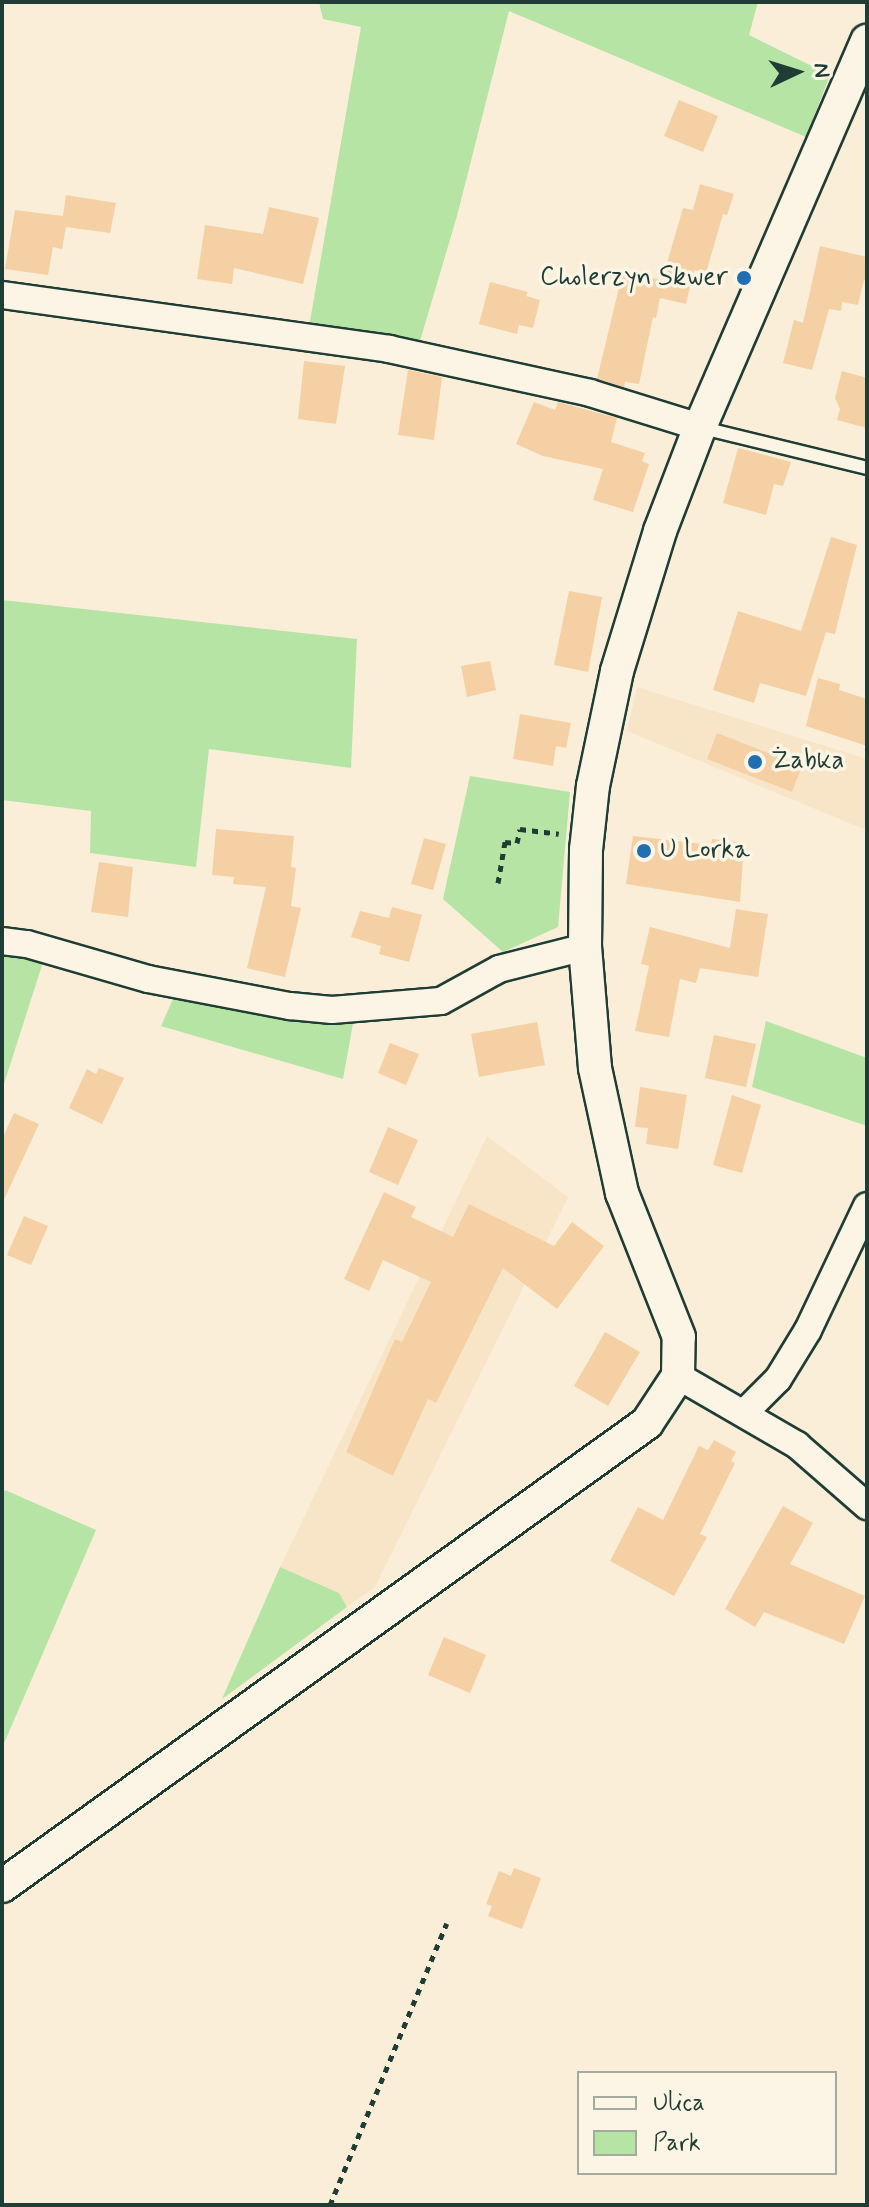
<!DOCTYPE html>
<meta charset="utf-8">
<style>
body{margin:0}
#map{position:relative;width:869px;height:2207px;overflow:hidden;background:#faeed8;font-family:Mynerve,sans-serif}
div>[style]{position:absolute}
.built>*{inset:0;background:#f8e5c8}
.green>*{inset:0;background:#b5e4a4}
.building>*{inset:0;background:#f4d0a4}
.path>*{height:5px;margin-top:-2.5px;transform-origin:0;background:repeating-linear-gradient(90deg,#1f3d34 0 6px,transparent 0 12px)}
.roads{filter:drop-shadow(2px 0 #1f3d34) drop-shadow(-2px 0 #1f3d34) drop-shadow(0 2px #1f3d34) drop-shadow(0 -2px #1f3d34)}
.service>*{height:12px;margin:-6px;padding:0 6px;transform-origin:6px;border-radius:6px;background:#fcf5e5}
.minor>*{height:26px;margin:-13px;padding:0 13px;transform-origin:13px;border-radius:13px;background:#fcf5e5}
.tertiary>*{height:32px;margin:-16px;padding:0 16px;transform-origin:16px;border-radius:16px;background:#fcf5e5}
.dots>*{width:22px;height:22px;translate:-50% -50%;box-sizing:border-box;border:4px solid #fcf5e5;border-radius:50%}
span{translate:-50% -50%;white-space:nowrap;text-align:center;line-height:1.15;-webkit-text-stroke:7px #fcf5e5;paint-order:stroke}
.poi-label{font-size:26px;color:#1f3d34}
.right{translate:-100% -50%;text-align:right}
.left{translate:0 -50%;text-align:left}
.frame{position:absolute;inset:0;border:4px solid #1f3d34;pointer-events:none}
.legend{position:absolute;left:577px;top:2071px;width:260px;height:104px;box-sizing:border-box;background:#fcf5e5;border:2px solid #a4ab9e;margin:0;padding:10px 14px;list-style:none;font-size:24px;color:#1f3d34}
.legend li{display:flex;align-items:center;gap:16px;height:40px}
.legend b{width:40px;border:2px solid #a4ab9e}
.north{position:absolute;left:757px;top:32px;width:80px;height:80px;-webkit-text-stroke:6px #fcf5e5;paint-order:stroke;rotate:86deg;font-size:22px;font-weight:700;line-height:32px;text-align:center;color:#1f3d34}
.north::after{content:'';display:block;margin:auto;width:28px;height:36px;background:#1f3d34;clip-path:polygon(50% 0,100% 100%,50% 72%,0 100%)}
</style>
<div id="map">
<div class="built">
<div style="clip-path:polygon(637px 687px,867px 759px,866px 830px,627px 731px)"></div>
<div style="clip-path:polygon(487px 1136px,568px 1197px,375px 1587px,347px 1607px,339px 1593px,280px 1567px)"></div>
</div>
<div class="green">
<div style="clip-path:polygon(319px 2px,758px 2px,749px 35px,830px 75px,806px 137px,509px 11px,457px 216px,420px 341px,309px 327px,361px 27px,323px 19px)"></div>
<div style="clip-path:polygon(2px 600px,357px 639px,351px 768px,209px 749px,196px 867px,90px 853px,91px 811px,2px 800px)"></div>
<div style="clip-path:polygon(470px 776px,570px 792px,558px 927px,503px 952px,443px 899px)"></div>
<div style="clip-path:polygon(2px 951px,44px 959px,2px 1090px)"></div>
<div style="clip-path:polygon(173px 999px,306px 1017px,354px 1018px,343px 1079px,161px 1026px)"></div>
<div style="clip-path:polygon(766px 1021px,867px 1058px,867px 1126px,752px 1087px)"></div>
<div style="clip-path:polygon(5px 1490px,96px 1530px,2px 1748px,2px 1496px)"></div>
<div style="clip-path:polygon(280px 1567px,339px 1593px,347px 1607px,222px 1699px)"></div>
</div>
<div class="building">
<div style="clip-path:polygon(679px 100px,718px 116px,703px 152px,664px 136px)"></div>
<div style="clip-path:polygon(700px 184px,734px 194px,727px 215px,723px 214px,706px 273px,694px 270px,686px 304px,660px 298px,656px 318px,653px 317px,639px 384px,625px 382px,624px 387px,597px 379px,623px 271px,662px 280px,683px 208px,693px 210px)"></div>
<div style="clip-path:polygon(66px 195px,116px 203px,110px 233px,66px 227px,62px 249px,53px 247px,48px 275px,5px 269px,15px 210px,63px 216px)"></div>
<div style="clip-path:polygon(269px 207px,319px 218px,303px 284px,234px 268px,232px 284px,197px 279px,205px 225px,263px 234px)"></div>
<div style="clip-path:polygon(820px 246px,867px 257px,867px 281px,864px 280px,858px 305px,842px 302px,841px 311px,829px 309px,812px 370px,783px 363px,794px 320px,803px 323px)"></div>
<div style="clip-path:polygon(490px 282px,528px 292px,526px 296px,540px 300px,533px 328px,519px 325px,517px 334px,479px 324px)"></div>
<div style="clip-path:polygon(304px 361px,345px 366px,336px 424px,298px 419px)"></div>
<div style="clip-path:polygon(408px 370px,442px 377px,434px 440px,398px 435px)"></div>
<div style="clip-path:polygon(842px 371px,867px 378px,867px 428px,837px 420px,840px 409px,835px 398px)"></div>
<div style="clip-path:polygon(534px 402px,555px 410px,558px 402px,617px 418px,611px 442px,645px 453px,642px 461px,649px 464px,633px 512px,593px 500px,603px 469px,543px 456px,516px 444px)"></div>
<div style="clip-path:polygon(738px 448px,791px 462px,783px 486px,774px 484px,766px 515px,723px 503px)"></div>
<div style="clip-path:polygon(831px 537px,857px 545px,835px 634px,826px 632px,806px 696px,760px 683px,754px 703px,713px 690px,738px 611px,801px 631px)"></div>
<div style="clip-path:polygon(569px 591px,602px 597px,588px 672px,554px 665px)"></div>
<div style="clip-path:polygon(490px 661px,496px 690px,467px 697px,461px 666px)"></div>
<div style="clip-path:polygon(818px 678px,840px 684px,839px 690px,867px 699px,867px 746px,806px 726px)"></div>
<div style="clip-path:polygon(520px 714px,571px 723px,566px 748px,556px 746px,553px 766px,513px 759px)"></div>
<div style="clip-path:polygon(717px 733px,802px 766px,792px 792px,707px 759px)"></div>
<div style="clip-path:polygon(216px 829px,294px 836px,291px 867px,296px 868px,291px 906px,301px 908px,285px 977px,247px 968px,266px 887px,233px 884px,234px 877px,212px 875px)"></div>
<div style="clip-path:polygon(633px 836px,711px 845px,712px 839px,744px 843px,740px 902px,626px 884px)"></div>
<div style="clip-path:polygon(424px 838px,446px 844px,433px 890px,411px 884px)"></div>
<div style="clip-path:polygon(99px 862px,133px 867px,128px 917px,91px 912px)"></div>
<div style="clip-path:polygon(392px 907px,422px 915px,409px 962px,379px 954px,381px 946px,351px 937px,360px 911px,389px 918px)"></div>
<div style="clip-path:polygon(736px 909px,768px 914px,758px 977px,700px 968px,696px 983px,680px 979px,669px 1037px,635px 1031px,649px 966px,641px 964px,650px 927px,730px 948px)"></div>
<div style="clip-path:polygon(537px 1022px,545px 1065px,479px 1077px,471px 1034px)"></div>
<div style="clip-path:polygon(714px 1035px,756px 1044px,746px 1087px,705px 1078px)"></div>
<div style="clip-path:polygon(390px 1043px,419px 1054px,406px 1085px,378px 1073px)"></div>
<div style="clip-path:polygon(99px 1068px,124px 1078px,102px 1124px,69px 1108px,87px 1069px,96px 1074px)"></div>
<div style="clip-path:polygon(640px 1087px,687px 1095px,678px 1149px,646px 1144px,648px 1128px,635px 1127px)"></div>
<div style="clip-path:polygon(732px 1095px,761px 1105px,742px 1173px,713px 1165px)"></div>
<div style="clip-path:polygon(14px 1113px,39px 1124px,2px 1204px,2px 1139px)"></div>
<div style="clip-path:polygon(388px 1127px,418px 1140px,398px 1185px,369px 1172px)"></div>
<div style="clip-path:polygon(384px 1192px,416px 1207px,411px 1217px,453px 1237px,469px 1204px,554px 1246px,572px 1222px,604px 1246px,557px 1309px,503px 1268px,436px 1403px,428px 1399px,393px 1476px,346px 1452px,395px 1339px,402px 1342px,431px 1282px,383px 1260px,369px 1291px,344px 1279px)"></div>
<div style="clip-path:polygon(24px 1216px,48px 1226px,31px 1265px,7px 1255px)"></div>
<div style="clip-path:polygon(605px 1332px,640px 1352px,608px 1406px,574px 1386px)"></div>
<div style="clip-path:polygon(714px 1440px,736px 1452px,731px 1461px,735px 1463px,700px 1534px,707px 1537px,674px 1596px,610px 1561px,638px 1507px,663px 1520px,699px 1446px,708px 1450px)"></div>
<div style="clip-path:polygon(783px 1506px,813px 1523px,790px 1564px,865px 1596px,844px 1644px,764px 1612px,755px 1627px,725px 1609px)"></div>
<div style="clip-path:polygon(444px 1637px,486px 1655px,470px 1693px,428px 1675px)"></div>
<div style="clip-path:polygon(514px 1868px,541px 1878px,522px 1929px,488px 1916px,492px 1906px,486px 1904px,499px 1871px,511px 1876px)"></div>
</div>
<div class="path">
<div style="left:498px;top:883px;width:42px;rotate:-80.3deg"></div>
<div style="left:505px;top:842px;width:12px;rotate:5deg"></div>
<div style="left:517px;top:843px;width:14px;rotate:-78deg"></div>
<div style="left:520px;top:829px;width:39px;rotate:7deg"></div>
<div style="left:330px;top:2205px;width:305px;rotate:-67.5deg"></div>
</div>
<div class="roads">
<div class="service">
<div style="left:703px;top:428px;width:169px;rotate:13.7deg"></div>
</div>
<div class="minor">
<div style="left:2px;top:295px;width:391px;rotate:7.9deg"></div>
<div style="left:389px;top:349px;width:206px;rotate:12.3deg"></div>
<div style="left:590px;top:393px;width:115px;rotate:17.2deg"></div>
<div style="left:2px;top:941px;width:25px;rotate:7deg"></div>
<div style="left:27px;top:944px;width:126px;rotate:16.1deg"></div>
<div style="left:148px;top:979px;width:145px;rotate:10.8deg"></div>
<div style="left:290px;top:1006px;width:42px;rotate:5.4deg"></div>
<div style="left:332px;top:1010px;width:109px;rotate:-4.7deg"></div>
<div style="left:441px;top:1001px;width:66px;rotate:-28.9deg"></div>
<div style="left:499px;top:969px;width:89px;rotate:-14.3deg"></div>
<div style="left:678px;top:1376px;width:138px;rotate:30.1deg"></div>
<div style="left:797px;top:1445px;width:93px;rotate:41.1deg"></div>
<div style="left:744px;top:1413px;width:48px;rotate:-45deg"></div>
<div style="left:778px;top:1379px;width:57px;rotate:-58.5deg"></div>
<div style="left:808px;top:1330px;width:137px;rotate:-64.6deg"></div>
</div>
<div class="tertiary">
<div style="left:2px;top:1886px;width:794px;rotate:-35.67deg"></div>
<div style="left:647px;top:1423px;width:56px;rotate:-56.6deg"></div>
<div style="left:678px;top:1376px;width:39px;rotate:-89deg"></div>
<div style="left:679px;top:1337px;width:155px;rotate:-111.6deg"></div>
<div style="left:622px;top:1193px;width:128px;rotate:-102.2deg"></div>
<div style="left:595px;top:1068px;width:121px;rotate:-94.7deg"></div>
<div style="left:585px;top:947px;width:97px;rotate:-89.4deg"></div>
<div style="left:586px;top:850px;width:64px;rotate:-83.8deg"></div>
<div style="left:593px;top:786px;width:117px;rotate:-78.2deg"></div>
<div style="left:617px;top:671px;width:146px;rotate:-72.9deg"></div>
<div style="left:660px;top:531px;width:111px;rotate:-69deg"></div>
<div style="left:700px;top:427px;width:421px;rotate:-66.6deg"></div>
</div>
</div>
<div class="dots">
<div style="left:744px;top:278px;background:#1f6fb2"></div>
<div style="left:755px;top:762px;background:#1f6fb2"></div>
<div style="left:644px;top:851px;background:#1f6fb2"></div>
</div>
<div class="poi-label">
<span class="right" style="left:728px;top:278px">Cholerzyn Skwer</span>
<span class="left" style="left:771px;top:762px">Żabka</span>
<span class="left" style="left:660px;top:851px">U Lorka</span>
</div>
<div class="frame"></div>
<ul class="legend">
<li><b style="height:10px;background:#fcf5e5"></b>Ulica</li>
<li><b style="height:22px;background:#b5e4a4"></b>Park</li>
</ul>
<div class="north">N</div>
</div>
